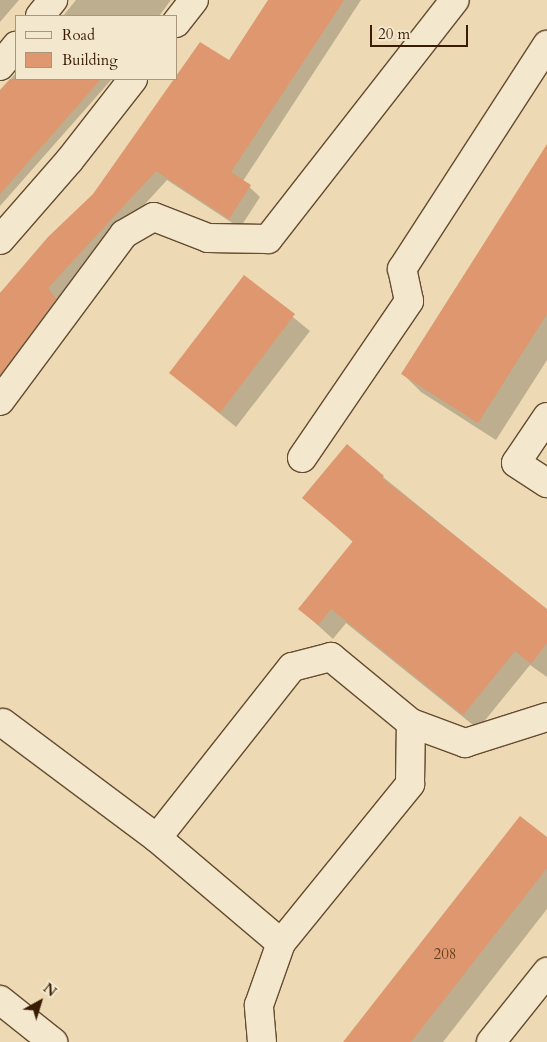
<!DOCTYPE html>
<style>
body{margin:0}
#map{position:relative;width:547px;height:1042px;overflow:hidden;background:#eddab4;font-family:Cardo,serif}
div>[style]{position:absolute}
.shadow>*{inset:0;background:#0003}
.building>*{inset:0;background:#de976e}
.roads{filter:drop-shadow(1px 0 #664c2f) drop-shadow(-1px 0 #664c2f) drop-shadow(0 1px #664c2f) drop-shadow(0 -1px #664c2f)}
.minor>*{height:28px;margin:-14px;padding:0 14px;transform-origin:14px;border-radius:14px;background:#f3e7ce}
span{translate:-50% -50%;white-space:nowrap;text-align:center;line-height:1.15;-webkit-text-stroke:5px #f3e7ce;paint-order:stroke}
.number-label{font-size:15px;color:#623c1e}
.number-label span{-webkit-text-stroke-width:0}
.legend{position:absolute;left:15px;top:15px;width:162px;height:65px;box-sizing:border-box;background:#f3e7ce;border:1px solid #a9967d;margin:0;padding:6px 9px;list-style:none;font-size:15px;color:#391d03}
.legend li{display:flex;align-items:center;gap:10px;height:25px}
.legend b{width:25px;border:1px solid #a9967d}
.north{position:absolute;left:15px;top:977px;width:50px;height:50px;-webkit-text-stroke:4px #f3e7ce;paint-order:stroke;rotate:39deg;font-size:14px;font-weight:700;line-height:20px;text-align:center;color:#391d03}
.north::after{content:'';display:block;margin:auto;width:18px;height:22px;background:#391d03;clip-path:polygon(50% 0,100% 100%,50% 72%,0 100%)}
.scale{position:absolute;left:370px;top:25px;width:98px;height:22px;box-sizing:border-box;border:2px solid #391d03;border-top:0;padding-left:6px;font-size:15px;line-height:18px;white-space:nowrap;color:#391d03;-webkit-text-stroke:4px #f3e7ce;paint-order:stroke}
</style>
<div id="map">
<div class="shadow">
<div style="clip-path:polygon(0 0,19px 0,0 22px)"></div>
<div style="clip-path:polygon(76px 0,171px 0,159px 16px,63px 16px)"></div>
<div style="clip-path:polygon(270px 0,361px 0,243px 181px,260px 197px,240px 228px,167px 180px,58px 299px,66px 310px,0 399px,0 293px,229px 62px)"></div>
<div style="clip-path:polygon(16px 73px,16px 79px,112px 79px,0 206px,0 92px)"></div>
<div style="clip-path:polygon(547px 150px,547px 360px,496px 440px,421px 392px,403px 374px)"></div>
<div style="clip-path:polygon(244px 277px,310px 331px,236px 427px,170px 373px)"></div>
<div style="clip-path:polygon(383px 477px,547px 610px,547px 677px,530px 665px,478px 729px,346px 623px,333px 639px,300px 609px,354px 543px,304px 498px)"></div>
<div style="clip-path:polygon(547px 838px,547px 909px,443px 1042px,345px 1042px)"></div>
</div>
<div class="building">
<div style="clip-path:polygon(268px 0,344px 0,231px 172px,251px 185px,229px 219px,156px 171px,48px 288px,56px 299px,0 375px,0 293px,48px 237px,93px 194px,200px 42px,229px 60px)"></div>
<div style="clip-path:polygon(10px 79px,101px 79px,0 194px,0 90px)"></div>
<div style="clip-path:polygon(547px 144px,547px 314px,478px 423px,401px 374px)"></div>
<div style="clip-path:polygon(244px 275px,295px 314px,220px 413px,169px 373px)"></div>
<div style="clip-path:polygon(347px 444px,384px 476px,382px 478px,547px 609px,547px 643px,531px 664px,515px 651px,463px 715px,331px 609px,318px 625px,298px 609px,353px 541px,302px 498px)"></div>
<div style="clip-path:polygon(520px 816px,547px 837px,547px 868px,411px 1042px,343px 1042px)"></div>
</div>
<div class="roads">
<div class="minor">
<div style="left:40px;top:16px;width:21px;rotate:-51deg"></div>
<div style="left:176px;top:23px;width:29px;rotate:-52deg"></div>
<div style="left:0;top:66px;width:26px;rotate:-51deg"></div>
<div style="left:0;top:240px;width:105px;rotate:-48.9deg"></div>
<div style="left:69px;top:161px;width:104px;rotate:-52deg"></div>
<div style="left:0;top:401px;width:208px;rotate:-53.4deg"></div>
<div style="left:124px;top:234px;width:34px;rotate:-30deg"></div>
<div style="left:154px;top:217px;width:58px;rotate:21.3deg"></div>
<div style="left:208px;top:238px;width:60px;rotate:1deg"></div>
<div style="left:268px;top:239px;width:303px;rotate:-52deg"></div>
<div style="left:547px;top:417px;width:55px;rotate:124deg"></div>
<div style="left:516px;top:463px;width:37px;rotate:33deg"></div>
<div style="left:302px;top:458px;width:190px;rotate:-55.7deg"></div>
<div style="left:409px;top:301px;width:33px;rotate:-102deg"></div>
<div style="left:402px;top:269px;width:267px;rotate:-57.1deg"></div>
<div style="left:3px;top:723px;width:192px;rotate:36.8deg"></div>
<div style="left:411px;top:723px;width:58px;rotate:20.3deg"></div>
<div style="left:465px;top:743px;width:86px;rotate:-17.6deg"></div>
<div style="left:0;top:1000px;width:68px;rotate:38.4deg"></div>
<div style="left:262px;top:1042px;width:37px;rotate:-95deg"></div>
<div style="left:259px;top:1005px;width:66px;rotate:-70.5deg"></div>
<div style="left:281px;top:943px;width:205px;rotate:-50.9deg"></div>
<div style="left:410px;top:784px;width:61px;rotate:-89.1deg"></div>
<div style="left:411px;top:723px;width:104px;rotate:-140.5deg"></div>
<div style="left:331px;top:657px;width:40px;rotate:165.6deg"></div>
<div style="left:292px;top:667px;width:218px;rotate:128.3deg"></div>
<div style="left:157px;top:838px;width:162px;rotate:40.3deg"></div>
<div style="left:491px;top:1042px;width:90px;rotate:-51.3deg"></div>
</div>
</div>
<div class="number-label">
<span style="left:445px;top:955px">208</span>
</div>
<ul class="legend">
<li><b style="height:6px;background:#f3e7ce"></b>Road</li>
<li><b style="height:14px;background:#de976e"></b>Building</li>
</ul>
<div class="north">N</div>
<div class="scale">20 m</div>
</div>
